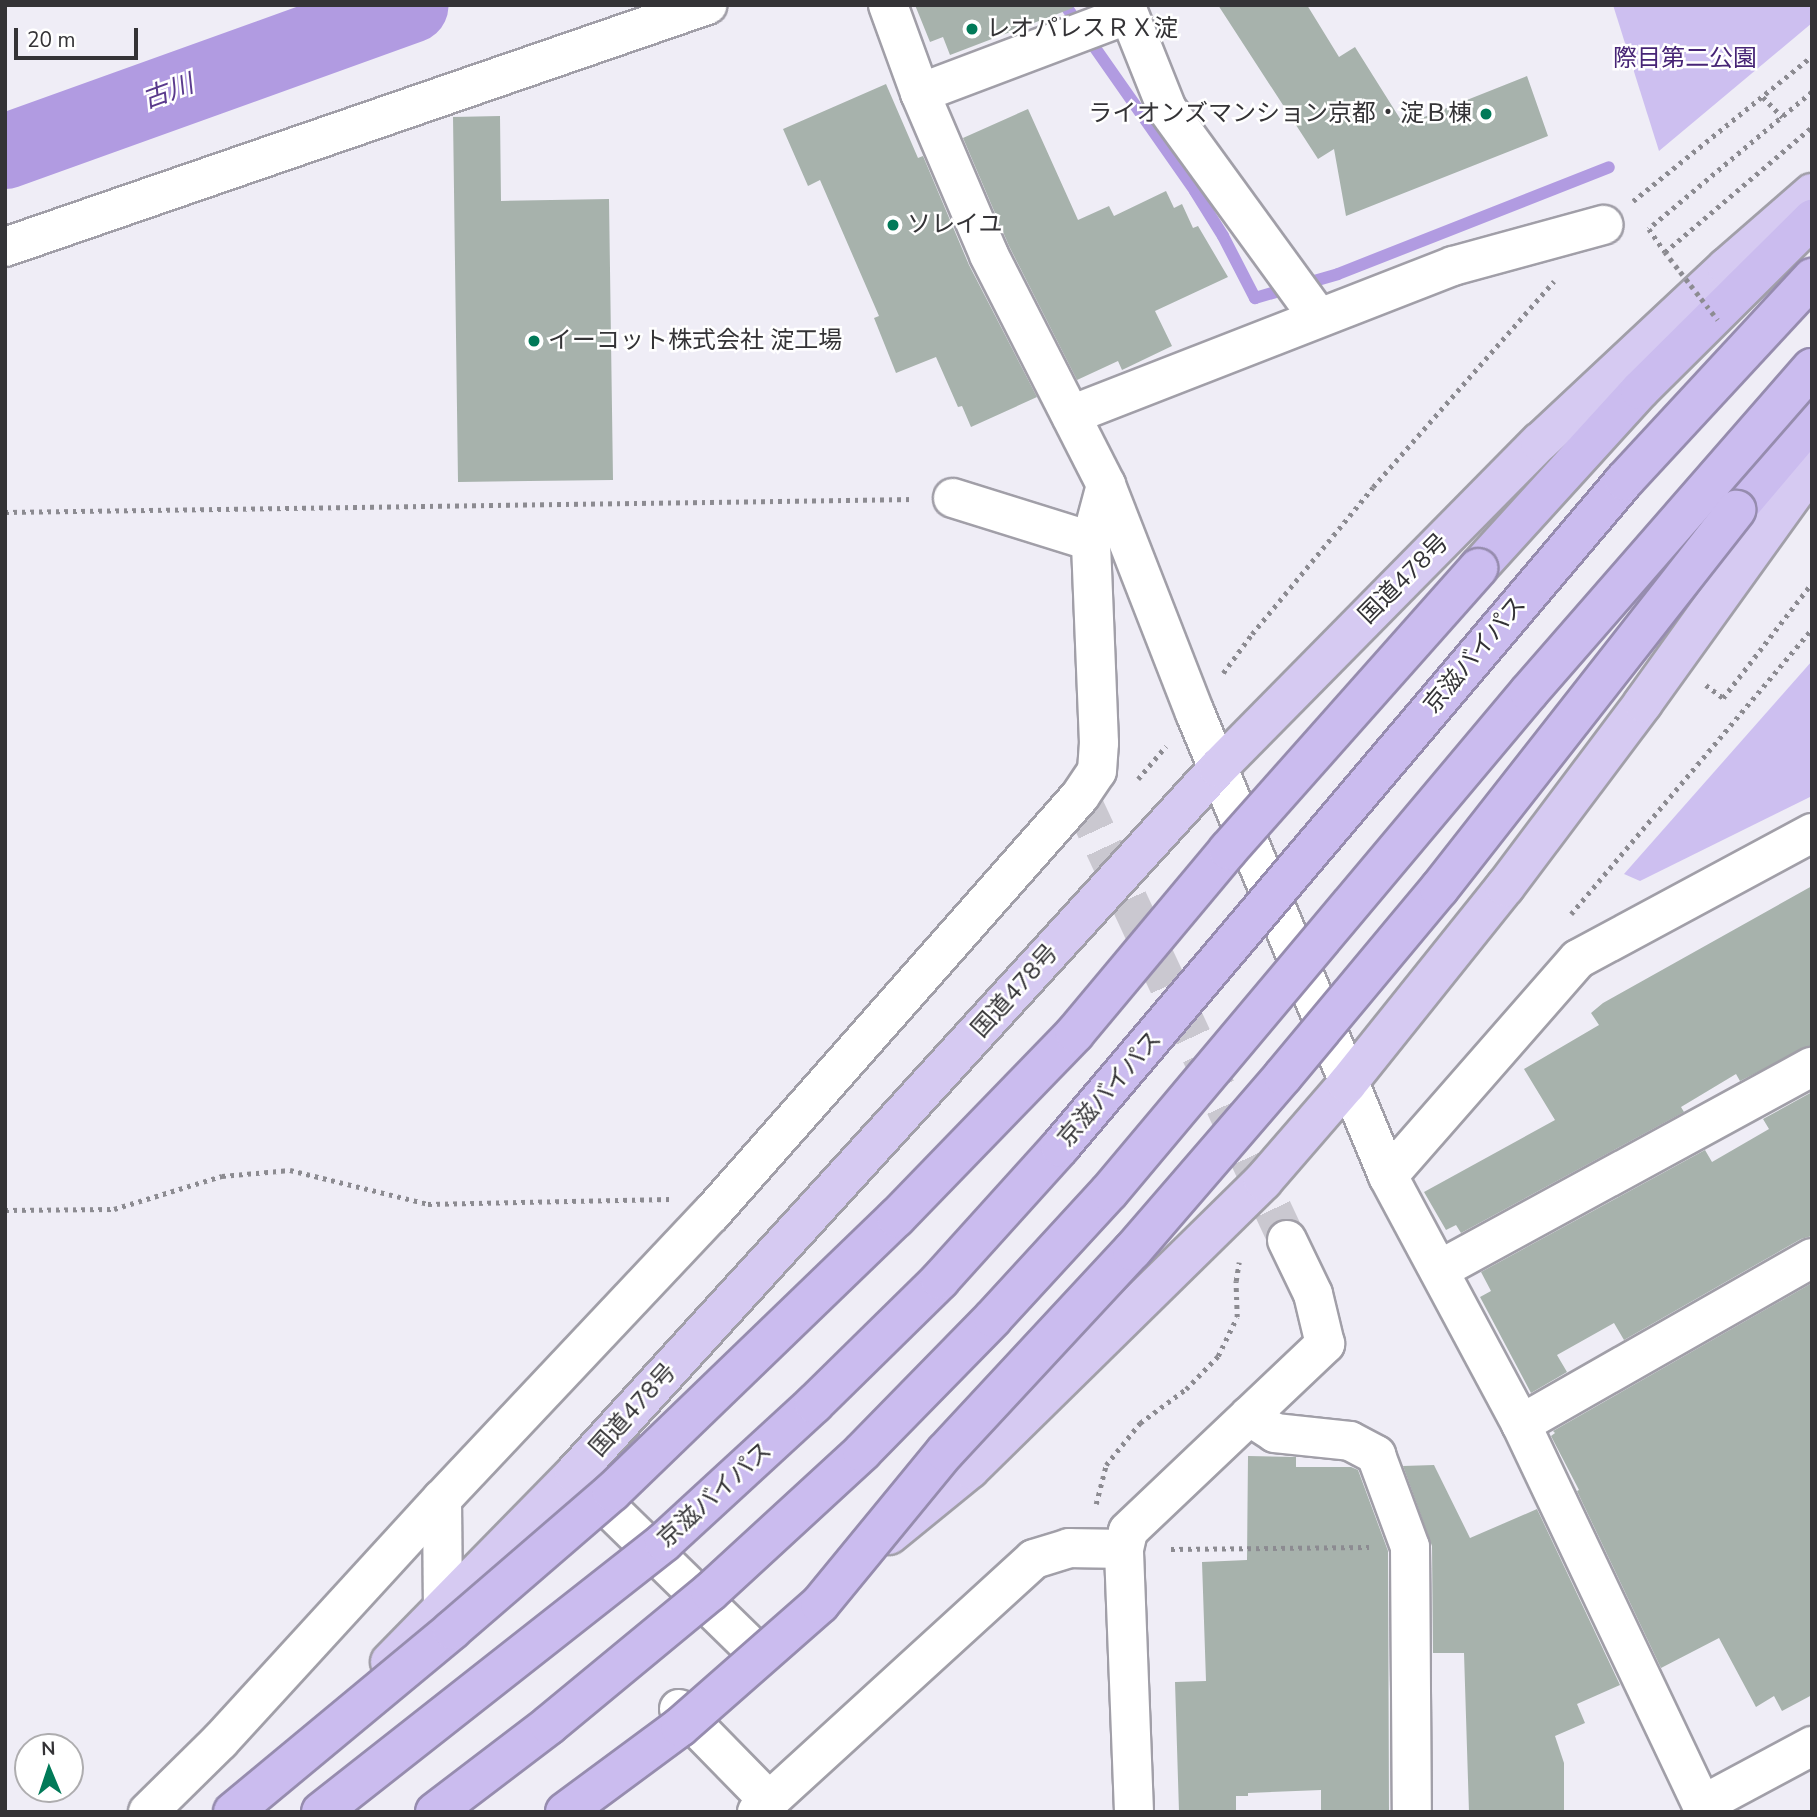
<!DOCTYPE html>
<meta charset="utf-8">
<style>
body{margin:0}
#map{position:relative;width:1817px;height:1817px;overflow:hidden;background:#efedf6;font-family:"Nunito Sans","Noto Sans JP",sans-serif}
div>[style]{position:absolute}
.green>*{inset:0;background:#cdbff0}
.stream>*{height:12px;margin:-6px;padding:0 6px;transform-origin:6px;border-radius:6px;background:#b19be1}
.river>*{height:75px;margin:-37.5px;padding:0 37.5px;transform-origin:37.5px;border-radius:37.5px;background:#b19be1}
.building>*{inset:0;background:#a7b2ac}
.minor-tunnel>*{height:38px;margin-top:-19px;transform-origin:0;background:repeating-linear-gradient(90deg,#cac8d0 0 38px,transparent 0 57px)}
.path>*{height:4.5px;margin-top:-2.25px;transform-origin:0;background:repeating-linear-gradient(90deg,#8c8b91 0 3.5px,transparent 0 8.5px)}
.roads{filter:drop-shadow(2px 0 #a19fa8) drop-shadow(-2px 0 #a19fa8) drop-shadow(0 2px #a19fa8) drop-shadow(0 -2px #a19fa8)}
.minor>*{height:38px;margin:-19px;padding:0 19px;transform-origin:19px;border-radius:19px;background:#fff}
.tertiary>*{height:38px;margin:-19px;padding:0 19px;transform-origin:19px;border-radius:19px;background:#fff}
.trunk>*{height:38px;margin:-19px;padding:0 19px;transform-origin:19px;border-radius:19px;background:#d6caf2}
.motorway>*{height:38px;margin:-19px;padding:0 19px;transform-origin:19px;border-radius:19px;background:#cbbcef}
.path-bridge>*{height:4.5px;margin-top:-2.25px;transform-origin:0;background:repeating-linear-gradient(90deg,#8c8b91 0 3.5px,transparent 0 8.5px)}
.bridges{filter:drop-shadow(2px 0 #968cae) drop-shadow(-2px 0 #968cae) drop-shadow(0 2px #968cae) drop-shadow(0 -2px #968cae)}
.motorway-bridge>*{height:38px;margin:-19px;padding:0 19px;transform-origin:19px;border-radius:19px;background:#cbbcef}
.dots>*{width:19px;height:19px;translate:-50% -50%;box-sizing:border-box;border:4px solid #fff;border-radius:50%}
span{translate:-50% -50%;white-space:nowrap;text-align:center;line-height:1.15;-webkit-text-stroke:5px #fff;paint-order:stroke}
.poi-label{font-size:24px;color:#343336}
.left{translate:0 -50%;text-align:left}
.right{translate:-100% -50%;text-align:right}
.park-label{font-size:24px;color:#472576}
.street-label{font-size:24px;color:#343336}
.water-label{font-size:26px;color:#5a3a8d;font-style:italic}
.frame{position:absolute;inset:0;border:7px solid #343336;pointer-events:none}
.north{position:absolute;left:14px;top:1733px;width:70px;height:70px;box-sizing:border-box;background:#fff;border:2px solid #aeadaf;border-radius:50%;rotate:358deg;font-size:19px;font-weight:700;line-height:28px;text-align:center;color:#343336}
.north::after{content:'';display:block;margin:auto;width:24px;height:32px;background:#017a58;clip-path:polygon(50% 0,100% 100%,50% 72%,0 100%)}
.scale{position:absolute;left:14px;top:28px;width:124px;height:32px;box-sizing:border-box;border:4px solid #343336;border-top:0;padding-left:9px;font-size:21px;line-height:24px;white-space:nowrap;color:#343336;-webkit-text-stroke:5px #fff;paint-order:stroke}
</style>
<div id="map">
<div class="green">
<div style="clip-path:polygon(1613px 5px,1812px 5px,1812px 23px,1659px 151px)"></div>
<div style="clip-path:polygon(1812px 661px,1812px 796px,1640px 881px,1624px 874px)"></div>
</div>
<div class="stream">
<div style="left:1065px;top:5px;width:227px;rotate:55deg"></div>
<div style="left:1195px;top:191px;width:53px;rotate:58.1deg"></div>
<div style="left:1223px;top:236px;width:70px;rotate:62.7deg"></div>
<div style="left:1255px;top:298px;width:86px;rotate:-16.1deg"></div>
<div style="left:1338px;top:274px;width:291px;rotate:-21.5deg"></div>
</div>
<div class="river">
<div style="left:5px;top:151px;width:431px;rotate:-19.8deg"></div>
</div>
<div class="building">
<div style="clip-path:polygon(915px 5px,1072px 5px,1073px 8px,950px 55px,943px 37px,930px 42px)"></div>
<div style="clip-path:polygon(1218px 5px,1307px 5px,1339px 57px,1355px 47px,1404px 125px,1527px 76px,1548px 136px,1346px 216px,1334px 149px,1318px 159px)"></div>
<div style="clip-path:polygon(886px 84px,918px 158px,923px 156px,969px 265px,1037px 397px,971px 427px,962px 406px,958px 407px,936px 357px,896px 373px,874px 318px,879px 316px,820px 180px,808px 186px,783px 129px)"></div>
<div style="clip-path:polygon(1028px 109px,1078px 220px,1109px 206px,1114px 216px,1166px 191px,1174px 208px,1182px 204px,1193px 228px,1198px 226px,1228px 277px,1155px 311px,1172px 346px,1122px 370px,1118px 361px,1077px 380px,1009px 246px,963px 138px)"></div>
<div style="clip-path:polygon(500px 116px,501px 201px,609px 199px,613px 480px,458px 482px,453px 117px)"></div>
<div style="clip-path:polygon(1812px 886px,1812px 1045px,1740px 1081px,1736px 1074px,1681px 1107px,1684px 1112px,1461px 1233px,1456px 1225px,1446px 1230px,1424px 1192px,1555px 1120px,1524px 1069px,1599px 1025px,1591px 1013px,1603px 1003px)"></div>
<div style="clip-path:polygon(1812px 1092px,1812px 1236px,1801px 1239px,1624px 1340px,1614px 1323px,1557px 1355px,1567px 1372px,1531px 1393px,1480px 1297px,1491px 1291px,1481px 1272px,1705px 1150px,1712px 1162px,1769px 1129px,1763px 1119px)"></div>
<div style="clip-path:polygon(1812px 1283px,1812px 1695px,1782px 1711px,1774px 1696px,1756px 1707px,1719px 1638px,1661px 1668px,1577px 1491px,1579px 1490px,1551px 1436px,1555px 1433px,1553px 1431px)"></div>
<div style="clip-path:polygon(1248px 1456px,1296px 1457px,1296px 1467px,1351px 1467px,1358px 1470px,1388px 1551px,1389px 1812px,1321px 1812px,1321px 1790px,1248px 1793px,1248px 1796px,1236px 1796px,1236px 1812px,1179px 1812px,1175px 1682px,1206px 1681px,1202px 1562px,1247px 1560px)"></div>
<div style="clip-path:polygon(1434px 1465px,1470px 1538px,1537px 1509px,1620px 1685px,1577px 1704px,1585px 1723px,1555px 1736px,1564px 1763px,1564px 1812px,1469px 1812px,1464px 1653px,1433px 1653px,1432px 1546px,1403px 1466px)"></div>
</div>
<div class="minor-tunnel">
<div style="left:1080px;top:796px;width:490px;rotate:65deg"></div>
</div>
<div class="path">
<div style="left:1812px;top:92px;width:213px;rotate:140deg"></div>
<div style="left:1649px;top:229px;width:28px;rotate:55deg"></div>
<div style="left:1665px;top:252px;width:193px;rotate:-40.4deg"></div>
<div style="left:1763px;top:97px;width:28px;rotate:46deg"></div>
<div style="left:1633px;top:201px;width:230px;rotate:-39deg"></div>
<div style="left:5px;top:512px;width:909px;rotate:-0.82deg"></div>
<div style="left:1223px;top:673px;width:49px;rotate:-53.4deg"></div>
<div style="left:1252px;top:634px;width:190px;rotate:-50.5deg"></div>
<div style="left:1373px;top:487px;width:274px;rotate:-48.7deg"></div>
<div style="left:1706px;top:685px;width:21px;rotate:37deg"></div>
<div style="left:1723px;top:698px;width:145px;rotate:-52.3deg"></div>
<div style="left:1138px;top:779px;width:43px;rotate:-49.7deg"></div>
<div style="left:1571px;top:914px;width:373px;rotate:-49.8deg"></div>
<div style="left:5px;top:1210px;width:109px;rotate:-0.5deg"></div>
<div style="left:114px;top:1209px;width:113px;rotate:-17deg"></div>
<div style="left:222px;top:1176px;width:68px;rotate:-5deg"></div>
<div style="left:290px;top:1170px;width:142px;rotate:13.8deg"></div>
<div style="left:428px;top:1204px;width:242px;rotate:-1.2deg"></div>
<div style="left:1096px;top:1504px;width:40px;rotate:-75.6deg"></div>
<div style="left:1106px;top:1465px;width:54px;rotate:-51deg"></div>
<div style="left:1140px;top:1423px;width:57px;rotate:-36.5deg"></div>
<div style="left:1186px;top:1389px;width:46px;rotate:-45.9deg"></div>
<div style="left:1218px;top:1356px;width:43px;rotate:-64deg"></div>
<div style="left:1237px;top:1317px;width:36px;rotate:-92deg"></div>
<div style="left:1236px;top:1281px;width:19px;rotate:-81deg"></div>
<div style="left:1171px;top:1549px;width:198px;rotate:-0.6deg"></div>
</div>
<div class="roads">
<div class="minor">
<div style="left:888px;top:5px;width:94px;rotate:70deg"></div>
<div style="left:920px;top:93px;width:176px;rotate:66.9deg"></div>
<div style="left:989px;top:255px;width:258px;rotate:63deg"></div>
<div style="left:1106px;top:485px;width:245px;rotate:68.7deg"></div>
<div style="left:1195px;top:713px;width:502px;rotate:67.37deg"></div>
<div style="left:1388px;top:1176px;width:281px;rotate:61.8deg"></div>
<div style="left:1521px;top:1424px;width:429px;rotate:64.6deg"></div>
<div style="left:920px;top:93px;width:223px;rotate:-20.7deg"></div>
<div style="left:1129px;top:14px;width:102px;rotate:68.2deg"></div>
<div style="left:1167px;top:109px;width:257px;rotate:54deg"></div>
<div style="left:5px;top:247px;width:743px;rotate:-19.02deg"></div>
<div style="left:1071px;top:415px;width:410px;rotate:-21.3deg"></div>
<div style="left:1453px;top:266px;width:156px;rotate:-15.3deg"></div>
<div style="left:953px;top:498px;width:145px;rotate:17.3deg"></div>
<div style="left:1439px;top:1270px;width:425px;rotate:-28.6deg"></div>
<div style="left:1249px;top:1416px;width:31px;rotate:33deg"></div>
<div style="left:1275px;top:1433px;width:75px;rotate:6.1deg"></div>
<div style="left:1350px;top:1441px;width:30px;rotate:28deg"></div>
<div style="left:1376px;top:1455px;width:98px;rotate:69.7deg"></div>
<div style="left:1410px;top:1547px;width:265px;rotate:89.6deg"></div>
<div style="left:1521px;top:1424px;width:335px;rotate:-29.7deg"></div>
<div style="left:578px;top:1478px;width:242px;rotate:44.3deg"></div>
<div style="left:442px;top:1499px;width:111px;rotate:89.5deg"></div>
<div style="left:679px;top:1709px;width:130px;rotate:45.6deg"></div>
<div style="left:1702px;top:1805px;width:125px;rotate:-28.2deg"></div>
<div style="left:148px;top:1812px;width:101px;rotate:-44.6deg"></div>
<div style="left:220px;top:1741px;width:328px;rotate:-47.5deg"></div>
<div style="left:442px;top:1499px;width:392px;rotate:-46.7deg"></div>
<div style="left:711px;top:1214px;width:558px;rotate:-48.56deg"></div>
<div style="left:1080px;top:796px;width:30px;rotate:-56deg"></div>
<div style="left:1097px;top:771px;width:28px;rotate:-86deg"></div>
<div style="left:1099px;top:743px;width:202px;rotate:-92.3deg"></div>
<div style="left:1091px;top:541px;width:58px;rotate:-75deg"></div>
<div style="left:757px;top:1812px;width:375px;rotate:-42.4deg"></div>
<div style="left:1034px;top:1559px;width:37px;rotate:-17deg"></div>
<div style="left:1069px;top:1548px;width:55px;rotate:1deg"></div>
<div style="left:1134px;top:1812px;width:263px;rotate:-92.2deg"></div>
<div style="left:1124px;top:1549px;width:18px;rotate:-77deg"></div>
<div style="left:1128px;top:1531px;width:272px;rotate:-43.5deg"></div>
<div style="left:1325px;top:1344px;width:51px;rotate:-103.5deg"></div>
<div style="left:1313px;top:1294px;width:60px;rotate:-115.7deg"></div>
</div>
<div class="tertiary">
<div style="left:1388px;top:1176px;width:288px;rotate:-48.8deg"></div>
<div style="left:1578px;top:959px;width:266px;rotate:-28.3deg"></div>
</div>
<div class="trunk">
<div style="left:889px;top:1535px;width:104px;rotate:-39.2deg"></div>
<div style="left:970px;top:1469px;width:411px;rotate:-44.5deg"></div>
<div style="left:1263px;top:1181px;width:128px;rotate:-49.1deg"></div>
<div style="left:1347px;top:1084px;width:253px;rotate:-51.3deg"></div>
<div style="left:1505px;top:887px;width:230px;rotate:-53.1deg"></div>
<div style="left:1643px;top:703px;width:289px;rotate:-54.3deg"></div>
<div style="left:390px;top:1662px;width:263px;rotate:-45.6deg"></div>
<div style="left:574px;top:1474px;width:956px;rotate:-47.63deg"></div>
<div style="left:1218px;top:768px;width:458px;rotate:-45.4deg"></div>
<div style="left:1540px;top:442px;width:256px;rotate:-43.1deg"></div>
<div style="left:1727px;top:267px;width:113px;rotate:-41deg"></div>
</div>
<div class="motorway">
<div style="left:1736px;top:510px;width:118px;rotate:-49.8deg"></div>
<div style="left:1478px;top:568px;width:241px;rotate:-47.7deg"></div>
<div style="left:1640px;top:390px;width:243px;rotate:-44.8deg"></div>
</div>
</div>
<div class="path-bridge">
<div style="left:1665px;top:252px;width:86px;rotate:52.1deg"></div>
</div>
<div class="bridges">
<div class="motorway-bridge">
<div style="left:233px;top:1812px;width:285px;rotate:-39.7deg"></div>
<div style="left:452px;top:1630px;width:211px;rotate:-40.8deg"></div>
<div style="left:612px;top:1492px;width:395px;rotate:-44deg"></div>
<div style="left:896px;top:1218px;width:257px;rotate:-45.9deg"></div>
<div style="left:1075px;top:1033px;width:239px;rotate:-50.1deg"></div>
<div style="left:1228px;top:850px;width:377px;rotate:-48.4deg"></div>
<div style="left:321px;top:1812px;width:437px;rotate:-38.2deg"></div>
<div style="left:664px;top:1542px;width:204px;rotate:-42.6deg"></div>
<div style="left:814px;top:1404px;width:177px;rotate:-44.5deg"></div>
<div style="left:940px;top:1280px;width:179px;rotate:-47.9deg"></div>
<div style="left:1060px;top:1147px;width:873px;rotate:-49.74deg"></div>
<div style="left:1624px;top:481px;width:277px;rotate:-47.2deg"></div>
<div style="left:435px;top:1812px;width:143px;rotate:-37.3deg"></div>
<div style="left:549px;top:1725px;width:209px;rotate:-39.6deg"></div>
<div style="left:710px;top:1592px;width:207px;rotate:-42.6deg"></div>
<div style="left:862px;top:1452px;width:187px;rotate:-45.6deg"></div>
<div style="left:993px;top:1318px;width:171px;rotate:-47.4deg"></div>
<div style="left:1109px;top:1192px;width:653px;rotate:-49.97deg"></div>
<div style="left:1529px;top:692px;width:430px;rotate:-48.9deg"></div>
<div style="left:565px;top:1812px;width:143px;rotate:-36.5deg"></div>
<div style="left:680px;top:1727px;width:186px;rotate:-41.3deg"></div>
<div style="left:820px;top:1604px;width:197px;rotate:-50.6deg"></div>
<div style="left:945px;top:1452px;width:275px;rotate:-47.1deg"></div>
<div style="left:1132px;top:1251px;width:231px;rotate:-49.2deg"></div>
<div style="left:1283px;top:1076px;width:244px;rotate:-50.2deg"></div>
<div style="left:1439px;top:889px;width:482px;rotate:-51.9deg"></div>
</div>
</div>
<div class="dots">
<div style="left:972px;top:29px;background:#017a58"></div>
<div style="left:1486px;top:114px;background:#017a58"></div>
<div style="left:893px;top:225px;background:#017a58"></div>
<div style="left:534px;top:341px;background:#017a58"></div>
</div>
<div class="poi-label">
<span class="left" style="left:986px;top:29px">レオパレスＲＸ淀</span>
<span class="right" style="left:1472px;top:114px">ライオンズマンション京都・淀Ｂ棟</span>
<span class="left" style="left:907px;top:225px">ソレイユ</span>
<span class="left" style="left:548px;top:341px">イーコット株式会社 淀工場</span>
</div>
<div class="park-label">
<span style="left:1685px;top:59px">際目第二公園</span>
</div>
<div class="street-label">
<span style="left:1404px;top:579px;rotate:-45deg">国道478号</span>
<span style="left:1475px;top:655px;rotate:-50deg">京滋バイパス</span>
<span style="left:1015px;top:991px;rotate:-48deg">国道478号</span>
<span style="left:1110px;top:1089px;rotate:-49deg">京滋バイパス</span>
<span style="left:633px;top:1410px;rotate:-48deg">国道478号</span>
<span style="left:715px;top:1495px;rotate:-42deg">京滋バイパス</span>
</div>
<div class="water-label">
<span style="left:168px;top:92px;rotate:-20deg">古川</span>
</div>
<div class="frame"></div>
<div class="north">N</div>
<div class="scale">20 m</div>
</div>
